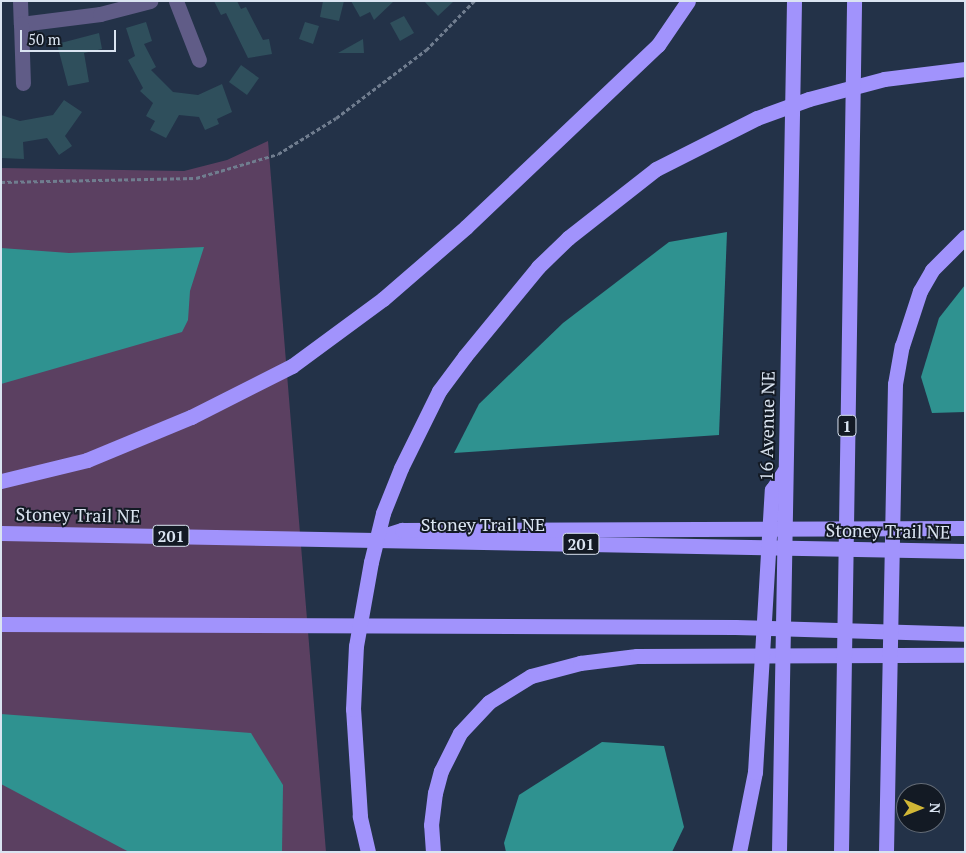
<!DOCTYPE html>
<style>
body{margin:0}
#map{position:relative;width:966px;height:853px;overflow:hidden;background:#233248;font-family:"PT Serif",serif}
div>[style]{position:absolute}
.green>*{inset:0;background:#5b4061}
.water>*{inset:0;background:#2f9290}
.building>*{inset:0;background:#2f4f5c}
.path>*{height:2.5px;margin-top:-1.25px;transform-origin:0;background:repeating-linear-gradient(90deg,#707d8f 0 4px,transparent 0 6.5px)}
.street>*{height:15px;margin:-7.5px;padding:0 7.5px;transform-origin:7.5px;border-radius:7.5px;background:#605c87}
.highway>*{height:15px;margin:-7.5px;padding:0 7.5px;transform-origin:7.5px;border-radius:7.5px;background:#a193fc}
span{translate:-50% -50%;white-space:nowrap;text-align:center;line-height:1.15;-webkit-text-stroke:4px #131a24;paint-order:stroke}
.shield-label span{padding:1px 4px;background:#131a24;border:1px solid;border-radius:4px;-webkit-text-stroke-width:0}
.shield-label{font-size:16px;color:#dae4f1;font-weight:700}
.street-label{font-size:18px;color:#dae4f1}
.frame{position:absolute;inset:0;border:2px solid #dae4f1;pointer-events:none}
.north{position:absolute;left:896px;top:783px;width:50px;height:50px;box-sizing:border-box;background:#131a24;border:1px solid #636b76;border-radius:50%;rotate:91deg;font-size:14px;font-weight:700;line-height:20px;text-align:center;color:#dae4f1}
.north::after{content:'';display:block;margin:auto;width:18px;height:22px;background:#d1b736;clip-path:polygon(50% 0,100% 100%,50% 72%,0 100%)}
.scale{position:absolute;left:20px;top:30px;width:96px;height:22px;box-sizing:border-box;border:2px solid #dae4f1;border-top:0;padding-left:6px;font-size:15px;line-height:18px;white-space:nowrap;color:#dae4f1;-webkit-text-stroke:4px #131a24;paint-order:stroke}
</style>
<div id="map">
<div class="green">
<div style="clip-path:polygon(268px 141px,326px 852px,1px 852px,1px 168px,184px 171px,227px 160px)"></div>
</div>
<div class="water">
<div style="clip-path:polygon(727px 232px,719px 435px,454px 453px,479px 404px,563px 323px,669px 242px)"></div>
<div style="clip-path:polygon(204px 247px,190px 291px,188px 320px,182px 332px,1px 384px,1px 248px,69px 253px)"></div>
<div style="clip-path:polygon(965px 285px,965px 412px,932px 413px,921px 377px,939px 318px)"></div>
<div style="clip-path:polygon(1px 714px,251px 733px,283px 785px,282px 852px,129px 852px,1px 784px)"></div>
<div style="clip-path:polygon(602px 742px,664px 746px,684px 827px,672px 852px,506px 852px,504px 843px,519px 795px)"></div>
</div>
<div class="building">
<div style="clip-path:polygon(214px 1px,237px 1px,241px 9px,246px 7px,263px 40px,269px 39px,272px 54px,248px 58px,226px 13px,221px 15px)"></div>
<div style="clip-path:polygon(323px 1px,344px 1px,339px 21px,320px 17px)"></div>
<div style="clip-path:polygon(351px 1px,394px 1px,374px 20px,370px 12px,360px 17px)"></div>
<div style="clip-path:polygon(424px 1px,454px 1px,438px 16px)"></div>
<div style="clip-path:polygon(404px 16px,414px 33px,400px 41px,390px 23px)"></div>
<div style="clip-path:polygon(146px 22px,152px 41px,144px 44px,156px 67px,151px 70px,173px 92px,198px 95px,222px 84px,232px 112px,217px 119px,219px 124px,205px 130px,199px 117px,179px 115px,166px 138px,150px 130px,155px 121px,146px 116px,153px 103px,140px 91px,143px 88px,128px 60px,135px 56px,126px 28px)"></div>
<div style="clip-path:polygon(305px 22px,319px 26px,313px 44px,299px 39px)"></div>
<div style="clip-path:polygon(99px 33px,102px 49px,84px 53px,89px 82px,68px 86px,57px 44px)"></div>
<div style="clip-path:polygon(363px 39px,364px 53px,338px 53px)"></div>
<div style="clip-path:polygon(241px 65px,259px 78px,247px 95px,229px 82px)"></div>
<div style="clip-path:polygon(64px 100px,82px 112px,65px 136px,72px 146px,59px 155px,47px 138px,23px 142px,24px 159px,2px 158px,1px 115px,20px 121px,53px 115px)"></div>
</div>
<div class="path">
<div style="left:1px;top:182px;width:195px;rotate:-1.2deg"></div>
<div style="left:196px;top:178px;width:85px;rotate:-16.3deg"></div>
<div style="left:278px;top:154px;width:68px;rotate:-31.8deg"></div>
<div style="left:336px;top:118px;width:113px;rotate:-37.1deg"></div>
<div style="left:426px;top:50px;width:69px;rotate:-45.6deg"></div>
</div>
<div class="street">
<div style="left:20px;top:1px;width:23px;rotate:88deg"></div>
<div style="left:21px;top:24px;width:80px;rotate:-7.2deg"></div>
<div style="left:100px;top:14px;width:52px;rotate:-14.6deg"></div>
<div style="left:176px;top:1px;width:63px;rotate:68.7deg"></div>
<div style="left:21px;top:24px;width:59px;rotate:88.1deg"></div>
</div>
<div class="highway">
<div style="left:1px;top:481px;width:89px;rotate:-13.7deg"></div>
<div style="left:87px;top:460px;width:113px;rotate:-22.5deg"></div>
<div style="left:191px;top:417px;width:113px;rotate:-26.8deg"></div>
<div style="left:292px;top:366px;width:113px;rotate:-36.4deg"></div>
<div style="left:383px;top:299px;width:110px;rotate:-40.9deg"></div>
<div style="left:466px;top:227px;width:265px;rotate:-43.5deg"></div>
<div style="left:658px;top:45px;width:53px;rotate:-55.7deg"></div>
<div style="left:1px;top:533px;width:964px;rotate:1.07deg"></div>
<div style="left:380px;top:537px;width:23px;rotate:-18deg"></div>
<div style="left:402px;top:530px;width:563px;rotate:-0.2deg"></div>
<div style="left:1px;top:624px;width:734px;rotate:0.23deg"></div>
<div style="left:735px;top:627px;width:230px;rotate:1.7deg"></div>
<div style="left:368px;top:852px;width:37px;rotate:-103deg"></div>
<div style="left:360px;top:816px;width:107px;rotate:-93.7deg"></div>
<div style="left:353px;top:709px;width:63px;rotate:-87.3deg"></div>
<div style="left:356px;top:646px;width:85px;rotate:-79.9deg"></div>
<div style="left:371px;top:562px;width:50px;rotate:-76.2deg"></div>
<div style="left:383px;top:513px;width:48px;rotate:-68.2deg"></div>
<div style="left:401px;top:468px;width:86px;rotate:-63.7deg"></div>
<div style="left:439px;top:391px;width:44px;rotate:-53.4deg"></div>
<div style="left:465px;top:356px;width:115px;rotate:-50.6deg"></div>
<div style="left:538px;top:267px;width:42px;rotate:-44deg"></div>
<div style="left:568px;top:238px;width:112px;rotate:-38.1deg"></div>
<div style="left:656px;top:169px;width:113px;rotate:-26.8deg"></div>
<div style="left:757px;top:118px;width:55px;rotate:-20.1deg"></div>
<div style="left:809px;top:99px;width:78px;rotate:-14.9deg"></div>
<div style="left:884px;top:79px;width:82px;rotate:-7deg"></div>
<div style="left:433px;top:852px;width:27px;rotate:-94deg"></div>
<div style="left:431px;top:825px;width:32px;rotate:-83deg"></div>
<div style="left:435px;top:793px;width:23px;rotate:-75deg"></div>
<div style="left:441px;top:771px;width:42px;rotate:-63.4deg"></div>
<div style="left:460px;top:733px;width:42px;rotate:-46.9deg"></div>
<div style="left:489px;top:702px;width:49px;rotate:-31.8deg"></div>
<div style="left:531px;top:676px;width:51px;rotate:-14.9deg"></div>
<div style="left:580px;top:663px;width:57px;rotate:-7deg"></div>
<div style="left:637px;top:656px;width:328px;rotate:-0.2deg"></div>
<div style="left:739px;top:852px;width:82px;rotate:-78.7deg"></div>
<div style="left:755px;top:772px;width:283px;rotate:-86.6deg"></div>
<div style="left:772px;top:490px;width:24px;rotate:-57deg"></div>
<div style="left:779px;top:852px;width:851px;rotate:-88.99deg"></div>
<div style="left:841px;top:852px;width:851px;rotate:-89.12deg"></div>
<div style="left:886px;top:852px;width:468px;rotate:-88.9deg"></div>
<div style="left:895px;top:384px;width:39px;rotate:-80deg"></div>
<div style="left:902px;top:346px;width:58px;rotate:-71.9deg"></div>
<div style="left:920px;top:291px;width:24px;rotate:-60deg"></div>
<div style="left:932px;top:270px;width:47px;rotate:-45deg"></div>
</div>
<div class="shield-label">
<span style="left:847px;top:426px">1</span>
<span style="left:171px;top:536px">201</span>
<span style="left:581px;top:544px">201</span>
</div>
<div class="street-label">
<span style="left:767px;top:426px;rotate:-89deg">16 Avenue NE</span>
<span style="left:78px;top:515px;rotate:1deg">Stoney Trail NE</span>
<span style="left:483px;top:524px">Stoney Trail NE</span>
<span style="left:888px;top:531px;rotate:1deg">Stoney Trail NE</span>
</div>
<div class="frame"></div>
<div class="north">N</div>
<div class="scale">50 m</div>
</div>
